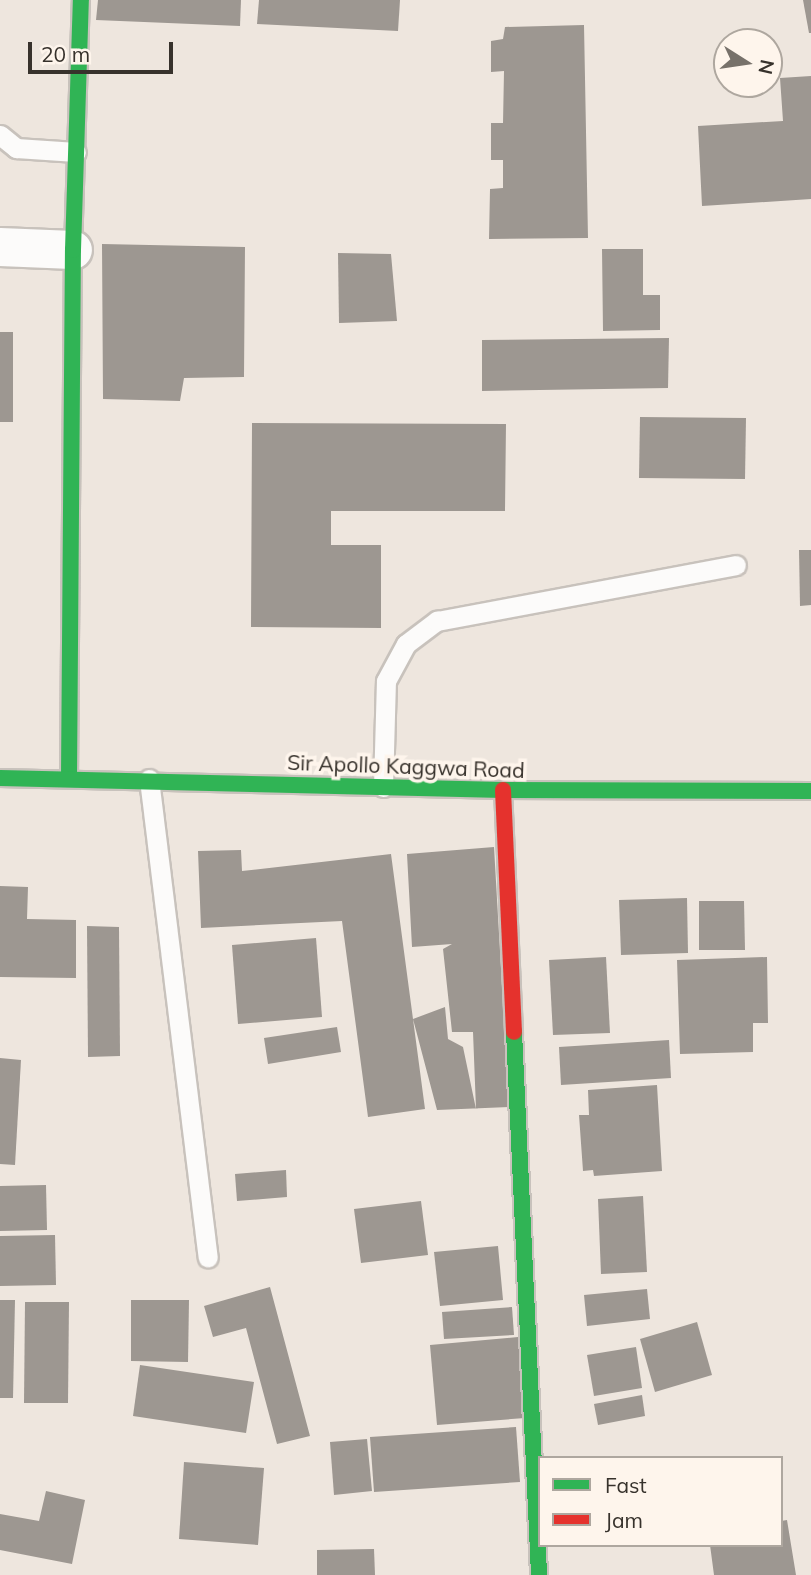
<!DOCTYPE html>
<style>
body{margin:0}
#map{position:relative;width:811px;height:1575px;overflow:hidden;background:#eee6de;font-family:Mulish,sans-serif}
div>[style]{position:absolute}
.building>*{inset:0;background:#9d9791}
.roads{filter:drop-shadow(2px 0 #c8c2bc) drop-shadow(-2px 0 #c8c2bc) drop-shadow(0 2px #c8c2bc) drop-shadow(0 -2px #c8c2bc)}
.lane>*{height:19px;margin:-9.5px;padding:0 9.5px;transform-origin:9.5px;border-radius:9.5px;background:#fcfbfa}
.street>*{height:38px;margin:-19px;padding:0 19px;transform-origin:19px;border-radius:19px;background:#fcfbfa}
.fast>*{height:16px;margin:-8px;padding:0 8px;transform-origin:8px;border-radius:8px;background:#30b455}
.jam>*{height:16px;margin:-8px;padding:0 8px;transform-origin:8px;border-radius:8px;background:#e5322d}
span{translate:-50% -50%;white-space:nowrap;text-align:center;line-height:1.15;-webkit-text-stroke:7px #fef5ec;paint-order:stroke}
.street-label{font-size:21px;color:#37322c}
.legend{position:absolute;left:538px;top:1456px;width:245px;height:91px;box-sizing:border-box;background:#fef5ec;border:2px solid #aea79f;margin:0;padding:9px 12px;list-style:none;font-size:21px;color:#37322c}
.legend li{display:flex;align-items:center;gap:14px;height:35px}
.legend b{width:35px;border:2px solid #aea79f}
.north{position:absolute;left:713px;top:28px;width:70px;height:70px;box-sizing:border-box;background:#fef5ec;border:2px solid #aea79f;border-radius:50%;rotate:102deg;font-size:19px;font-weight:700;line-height:28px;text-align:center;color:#37322c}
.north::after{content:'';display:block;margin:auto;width:24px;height:32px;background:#77716a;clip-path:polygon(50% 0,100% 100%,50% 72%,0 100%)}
.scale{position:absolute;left:28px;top:42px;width:145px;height:32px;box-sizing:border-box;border:4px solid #37322c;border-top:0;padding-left:9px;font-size:21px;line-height:24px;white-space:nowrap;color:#37322c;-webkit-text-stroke:5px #fef5ec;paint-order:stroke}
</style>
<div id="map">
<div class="building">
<div style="clip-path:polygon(98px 0,241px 0,240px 26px,96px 20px)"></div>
<div style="clip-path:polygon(259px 0,400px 0,398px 31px,257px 24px)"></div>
<div style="clip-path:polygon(803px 0,811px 0,811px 33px,809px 33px)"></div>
<div style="clip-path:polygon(584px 25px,588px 238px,489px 239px,490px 189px,503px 188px,503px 160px,491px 160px,491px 123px,503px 123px,504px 71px,491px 72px,491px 41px,503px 39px,505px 27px)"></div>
<div style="clip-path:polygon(811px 76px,811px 199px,702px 206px,698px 126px,783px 121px,780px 78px)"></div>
<div style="clip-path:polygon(102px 244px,245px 247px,244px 377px,184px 378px,180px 401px,103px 399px)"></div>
<div style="clip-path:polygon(602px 249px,643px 249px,643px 295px,660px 295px,660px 330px,603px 331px)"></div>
<div style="clip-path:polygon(338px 253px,391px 254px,397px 321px,339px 323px)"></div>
<div style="clip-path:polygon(0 332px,13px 332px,13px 422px,0 422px)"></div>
<div style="clip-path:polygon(669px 338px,668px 388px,482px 391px,482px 340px)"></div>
<div style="clip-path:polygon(640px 417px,746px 418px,745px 479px,639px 478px)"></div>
<div style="clip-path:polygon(252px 423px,506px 424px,505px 511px,331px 511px,331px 545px,381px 545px,381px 628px,251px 627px)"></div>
<div style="clip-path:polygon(799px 550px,811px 550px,811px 605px,800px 606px)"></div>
<div style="clip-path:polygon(494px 847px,509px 1107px,437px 1110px,413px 1019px,425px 1109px,368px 1117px,342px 921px,201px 928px,198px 851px,241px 850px,242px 871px,391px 854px,413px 1019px,445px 1007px,448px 1039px,463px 1047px,476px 1109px,473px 1032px,452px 1032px,443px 949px,452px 944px,412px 947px,407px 854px)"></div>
<div style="clip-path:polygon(0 886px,28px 887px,27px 919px,76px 920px,76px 978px,0 977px)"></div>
<div style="clip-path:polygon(687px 898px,688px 953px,621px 955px,619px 900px)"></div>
<div style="clip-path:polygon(699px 901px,744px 901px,745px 950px,699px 950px)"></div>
<div style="clip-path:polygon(87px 926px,119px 927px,120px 1056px,88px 1057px)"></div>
<div style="clip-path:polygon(316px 938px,322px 1017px,238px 1024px,232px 945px)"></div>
<div style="clip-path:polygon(606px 957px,610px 1033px,553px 1035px,549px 960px)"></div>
<div style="clip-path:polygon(767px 957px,768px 1023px,753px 1023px,753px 1052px,680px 1054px,677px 960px)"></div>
<div style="clip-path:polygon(337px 1027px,341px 1052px,268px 1064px,264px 1038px)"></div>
<div style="clip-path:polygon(669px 1040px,671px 1078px,561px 1085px,559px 1047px)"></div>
<div style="clip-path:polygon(0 1058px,21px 1060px,15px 1165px,0 1164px)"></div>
<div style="clip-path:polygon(657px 1085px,662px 1171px,594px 1176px,593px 1170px,583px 1171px,579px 1115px,589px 1115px,588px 1090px)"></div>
<div style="clip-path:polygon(286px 1170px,287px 1197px,237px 1201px,235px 1174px)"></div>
<div style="clip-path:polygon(46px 1185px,47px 1230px,0 1231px,0 1186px)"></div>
<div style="clip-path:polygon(643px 1196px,647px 1272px,601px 1274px,598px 1199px)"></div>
<div style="clip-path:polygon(421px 1201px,428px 1255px,361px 1263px,354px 1209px)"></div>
<div style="clip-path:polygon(55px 1235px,56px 1285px,0 1286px,0 1236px)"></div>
<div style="clip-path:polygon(498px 1246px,503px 1300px,440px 1306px,434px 1252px)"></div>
<div style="clip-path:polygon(270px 1287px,310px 1436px,277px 1444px,246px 1328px,213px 1337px,204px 1306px)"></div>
<div style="clip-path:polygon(647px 1289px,650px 1319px,587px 1326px,584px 1295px)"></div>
<div style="clip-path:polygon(0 1300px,15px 1300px,13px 1398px,0 1398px)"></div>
<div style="clip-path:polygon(131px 1300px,189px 1300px,188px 1362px,131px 1361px)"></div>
<div style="clip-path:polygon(25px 1302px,69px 1302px,68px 1403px,24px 1403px)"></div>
<div style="clip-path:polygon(512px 1307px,514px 1335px,444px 1339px,442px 1312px)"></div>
<div style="clip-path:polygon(697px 1322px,712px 1375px,655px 1392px,640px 1339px)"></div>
<div style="clip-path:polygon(518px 1337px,525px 1418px,437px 1425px,430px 1345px)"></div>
<div style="clip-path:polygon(636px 1347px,642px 1388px,594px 1396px,587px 1355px)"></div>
<div style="clip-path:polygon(140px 1365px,254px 1382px,246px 1433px,133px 1416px)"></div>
<div style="clip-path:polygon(642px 1395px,645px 1416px,598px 1425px,594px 1404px)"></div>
<div style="clip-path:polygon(516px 1427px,520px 1482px,374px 1492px,370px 1437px)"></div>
<div style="clip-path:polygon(367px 1439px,372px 1491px,334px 1495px,330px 1442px)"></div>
<div style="clip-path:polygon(184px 1462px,264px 1468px,258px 1545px,179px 1539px)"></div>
<div style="clip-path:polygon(46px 1491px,85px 1500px,72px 1564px,0 1550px,0 1514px,39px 1521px)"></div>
<div style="clip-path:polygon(787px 1520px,796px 1575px,714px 1575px,710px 1545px,781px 1545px,781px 1521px)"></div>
<div style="clip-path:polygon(374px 1549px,375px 1575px,317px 1575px,317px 1550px)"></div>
</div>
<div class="roads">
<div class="lane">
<div style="left:0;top:135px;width:21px;rotate:39deg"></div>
<div style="left:16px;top:148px;width:60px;rotate:3.8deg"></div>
<div style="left:149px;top:779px;width:482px;rotate:83deg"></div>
<div style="left:383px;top:787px;width:106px;rotate:-88.4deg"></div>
<div style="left:386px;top:681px;width:42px;rotate:-61.6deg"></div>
<div style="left:406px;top:644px;width:39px;rotate:-37deg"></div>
<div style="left:437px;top:621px;width:304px;rotate:-10.6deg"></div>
</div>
<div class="street">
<div style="left:0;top:247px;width:73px;rotate:2.4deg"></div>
</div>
<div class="fast">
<div style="left:69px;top:777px;width:527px;rotate:-89.57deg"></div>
<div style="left:73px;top:250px;width:250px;rotate:-88.2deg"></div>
<div style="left:0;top:778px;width:503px;rotate:1.37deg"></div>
<div style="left:503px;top:790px;width:308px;rotate:0.2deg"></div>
<div style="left:514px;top:1032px;width:544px;rotate:87.36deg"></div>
</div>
<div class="jam">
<div style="left:503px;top:790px;width:242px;rotate:87.4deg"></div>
</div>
</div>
<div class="street-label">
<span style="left:406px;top:766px;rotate:2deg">Sir Apollo Kaggwa Road</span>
</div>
<ul class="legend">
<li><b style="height:9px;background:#30b455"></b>Fast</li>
<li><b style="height:9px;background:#e5322d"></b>Jam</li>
</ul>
<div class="north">N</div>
<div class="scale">20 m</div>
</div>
